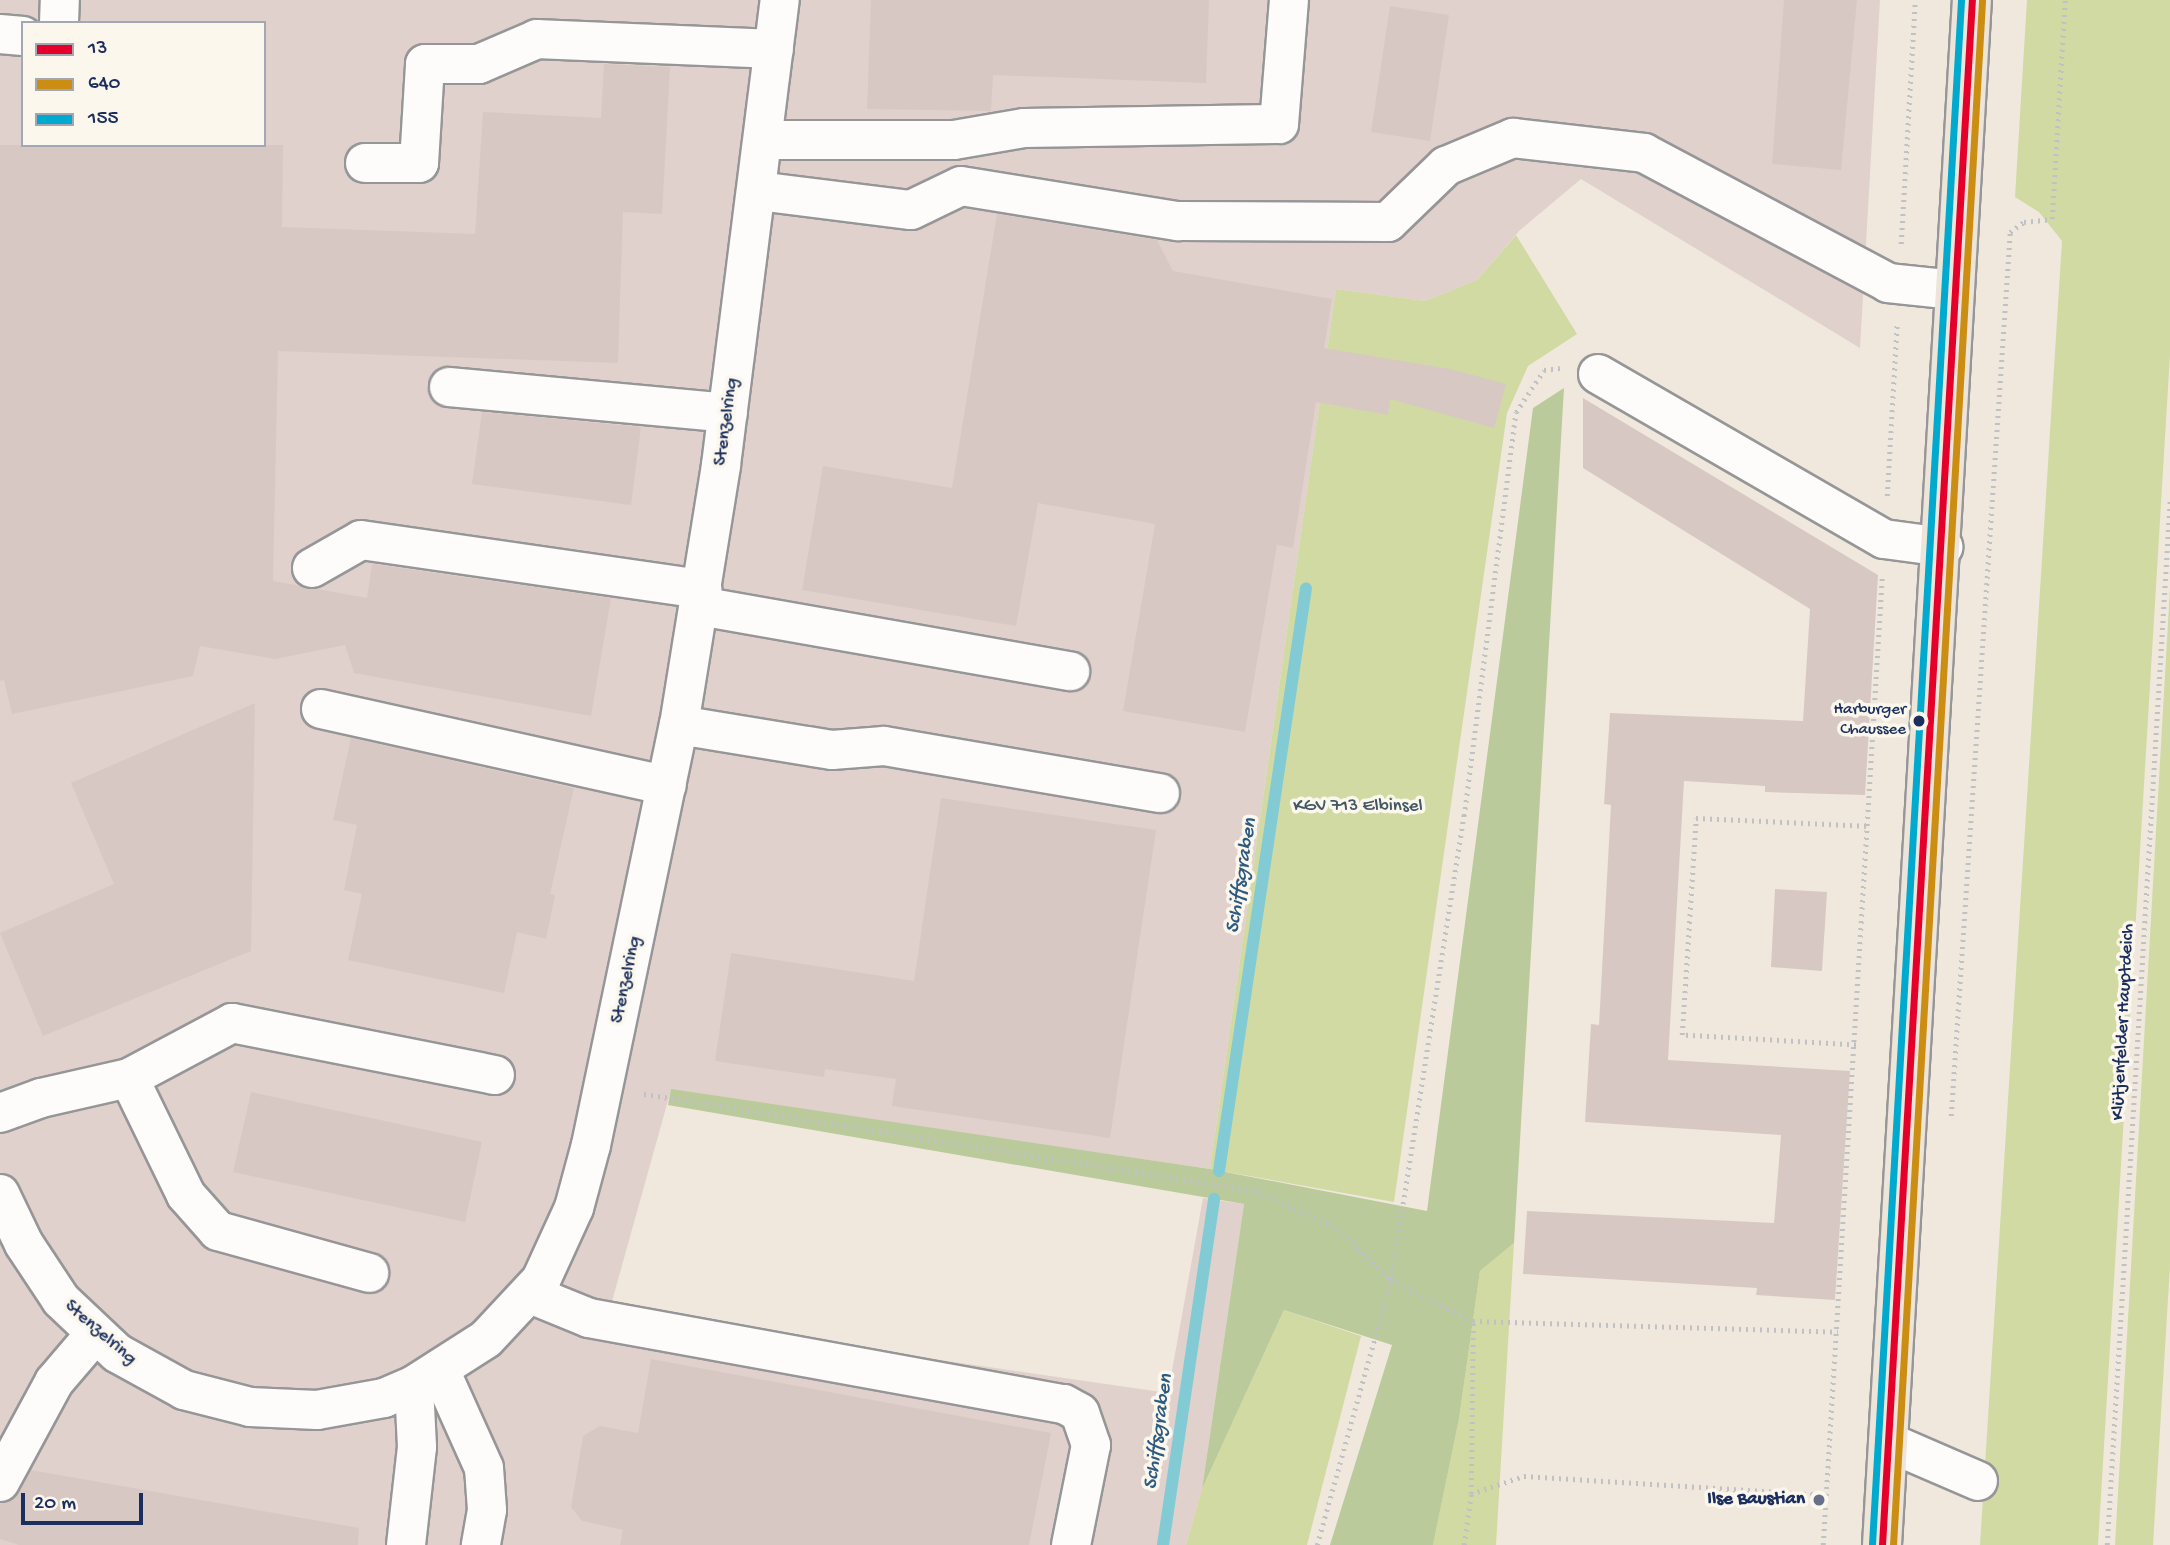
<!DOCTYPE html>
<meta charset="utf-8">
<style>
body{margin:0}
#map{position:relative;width:2170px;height:1545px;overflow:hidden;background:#f0e8dd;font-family:"Gochi Hand",sans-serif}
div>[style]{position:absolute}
.industrial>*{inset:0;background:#e0d1cd}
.green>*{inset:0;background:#d0daa2}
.forest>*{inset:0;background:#bbca9a}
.stream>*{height:12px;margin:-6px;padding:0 6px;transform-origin:6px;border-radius:6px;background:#83cbd4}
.building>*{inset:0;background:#d8c8c3}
.path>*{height:4.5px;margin-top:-2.25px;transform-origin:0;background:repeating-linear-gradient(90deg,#c0c1c4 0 2px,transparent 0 7px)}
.roads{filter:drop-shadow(2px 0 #969698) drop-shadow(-2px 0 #969698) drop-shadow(0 2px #969698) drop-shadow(0 -2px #969698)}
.minor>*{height:38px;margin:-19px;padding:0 19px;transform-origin:19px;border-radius:19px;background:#fdfcfa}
.major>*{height:38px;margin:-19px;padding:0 19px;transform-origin:19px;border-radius:19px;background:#ede4da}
.bus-1>*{height:7px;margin:-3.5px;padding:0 3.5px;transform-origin:3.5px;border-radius:3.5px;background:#e4002b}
.bus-2>*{height:7px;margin:-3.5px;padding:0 3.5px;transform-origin:3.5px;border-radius:3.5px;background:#cb8e13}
.bus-3>*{height:7px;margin:-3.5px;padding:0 3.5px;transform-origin:3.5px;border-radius:3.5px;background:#00a9ce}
.dots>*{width:19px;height:19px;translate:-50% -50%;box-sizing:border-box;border:4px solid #fbf7ec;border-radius:50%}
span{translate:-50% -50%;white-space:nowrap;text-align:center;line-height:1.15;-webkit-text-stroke:7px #fbf7ec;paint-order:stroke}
.bus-label{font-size:17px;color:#1b2f5e}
.right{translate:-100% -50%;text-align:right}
.street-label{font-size:19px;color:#1b2f5e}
.park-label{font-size:19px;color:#425763}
.poi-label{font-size:19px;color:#1b2f5e;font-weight:700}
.water-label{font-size:21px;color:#2c5a80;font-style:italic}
.legend{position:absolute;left:21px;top:21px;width:245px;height:126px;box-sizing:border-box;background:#fbf7ec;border:2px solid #a1a7b3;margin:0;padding:9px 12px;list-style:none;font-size:21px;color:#1b2f5e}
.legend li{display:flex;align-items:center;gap:14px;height:35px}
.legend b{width:35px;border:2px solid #a1a7b3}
.scale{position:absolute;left:21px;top:1493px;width:122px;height:32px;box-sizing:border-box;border:4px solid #1b2f5e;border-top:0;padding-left:9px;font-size:21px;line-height:24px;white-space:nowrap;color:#1b2f5e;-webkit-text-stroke:5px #fbf7ec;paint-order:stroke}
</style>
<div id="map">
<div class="industrial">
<div style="clip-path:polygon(evenodd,0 0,1880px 0,1860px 348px,1581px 179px,1519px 231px,1477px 280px,1425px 301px,1336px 289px,1210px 1169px,671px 1090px,609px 1312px,1168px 1393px,1203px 1198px,1244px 1204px,1202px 1489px,1186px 1545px,0 1545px,0 0,23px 23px,264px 23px,264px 145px,23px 145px,23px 23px)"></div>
</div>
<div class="green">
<div style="clip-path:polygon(2027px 0,2170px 0,2170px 355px,2098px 1545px,1980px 1545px,2062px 241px,2039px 212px,2015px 197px)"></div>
<div style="clip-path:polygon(1516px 235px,1577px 334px,1528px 366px,1507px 413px,1394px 1202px,1210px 1169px,1336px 289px,1425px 301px,1477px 280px)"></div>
<div style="clip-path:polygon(2170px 588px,2170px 1266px,2153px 1545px,2115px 1545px)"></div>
<div style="clip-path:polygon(1514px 1243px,1496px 1545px,1433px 1545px,1459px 1419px,1480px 1271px)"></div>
<div style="clip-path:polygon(1284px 1310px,1361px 1336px,1307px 1545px,1186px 1545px,1202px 1489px)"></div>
</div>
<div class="forest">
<div style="clip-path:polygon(1564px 388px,1514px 1243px,1480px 1271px,1459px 1419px,1433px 1545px,1330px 1545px,1392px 1345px,1284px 1310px,1202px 1489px,1244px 1204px,668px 1105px,671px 1089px,1210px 1169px,1427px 1211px,1533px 408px)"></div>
</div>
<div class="stream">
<div style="left:1219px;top:1171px;width:589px;rotate:-81.51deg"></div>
<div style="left:1163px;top:1545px;width:350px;rotate:-81.6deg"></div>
</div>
<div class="building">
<div style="clip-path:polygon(871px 0,1209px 0,1206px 83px,993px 75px,991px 111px,867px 109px)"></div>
<div style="clip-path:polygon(1784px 0,1857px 0,1841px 170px,1772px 164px)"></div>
<div style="clip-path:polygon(1390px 6px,1449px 15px,1430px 141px,1371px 132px)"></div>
<div style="clip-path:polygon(604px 64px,670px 67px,662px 214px,623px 212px,618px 363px,278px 351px,273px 581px,367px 598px,372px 564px,611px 598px,591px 716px,354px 673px,345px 645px,275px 659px,200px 646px,193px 676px,12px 714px,4px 680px,0 681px,0 145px,283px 145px,282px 227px,475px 234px,483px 112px,601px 118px)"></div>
<div style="clip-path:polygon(997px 214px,1157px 240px,1173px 271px,1332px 299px,1324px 348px,1450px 369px,1506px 384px,1494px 428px,1390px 399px,1388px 415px,1316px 402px,1293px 548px,1277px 545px,1245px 732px,1123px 711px,1155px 524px,1038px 503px,1016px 626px,802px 590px,823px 466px,952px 488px)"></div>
<div style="clip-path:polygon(1583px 398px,1878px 575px,1865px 795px,1765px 792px,1765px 786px,1684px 781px,1668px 1060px,1850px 1071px,1835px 1300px,1756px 1295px,1757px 1288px,1523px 1274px,1527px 1211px,1774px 1223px,1778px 1174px,1781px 1135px,1585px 1122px,1591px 1024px,1599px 1025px,1611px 805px,1604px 804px,1610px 713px,1803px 721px,1810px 609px,1583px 468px)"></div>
<div style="clip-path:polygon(482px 412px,641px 427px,631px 505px,472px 484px)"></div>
<div style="clip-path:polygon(255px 703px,251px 951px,43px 1036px,0 933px,114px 884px,71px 783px)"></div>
<div style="clip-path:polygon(351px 738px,574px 788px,550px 894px,555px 895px,546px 939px,517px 932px,504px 993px,348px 960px,362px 894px,344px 890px,357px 825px,333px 820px)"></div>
<div style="clip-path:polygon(941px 798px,1156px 830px,1110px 1138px,892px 1106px,896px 1079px,825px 1069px,824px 1077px,715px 1061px,731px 953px,914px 981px)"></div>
<div style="clip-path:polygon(1775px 889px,1827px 892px,1822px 971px,1771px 967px)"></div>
<div style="clip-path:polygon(251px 1092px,482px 1142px,465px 1222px,233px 1172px)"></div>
<div style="clip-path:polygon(651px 1359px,1051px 1433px,1029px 1545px,620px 1545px,623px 1530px,582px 1521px,571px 1507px,583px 1436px,600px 1426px,638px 1433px)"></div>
<div style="clip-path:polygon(31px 1470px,359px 1528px,358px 1545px,19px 1545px,0 1539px,0 1504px,19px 1493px)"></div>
</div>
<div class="path">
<div style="left:1901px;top:244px;width:244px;rotate:-86.7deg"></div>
<div style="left:1887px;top:496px;width:173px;rotate:-86.7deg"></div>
<div style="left:1856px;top:1045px;width:174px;rotate:-176.7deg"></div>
<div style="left:1682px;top:1035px;width:217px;rotate:-86.3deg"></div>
<div style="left:1696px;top:818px;width:174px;rotate:2.6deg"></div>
<div style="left:644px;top:1094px;width:620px;rotate:9.01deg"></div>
<div style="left:1256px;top:1191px;width:89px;rotate:24.6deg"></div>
<div style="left:1337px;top:1228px;width:75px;rotate:43.9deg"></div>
<div style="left:1391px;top:1280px;width:92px;rotate:26.6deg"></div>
<div style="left:1473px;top:1321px;width:365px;rotate:1.7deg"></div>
<div style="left:1951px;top:1116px;width:886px;rotate:-86.18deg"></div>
<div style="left:2010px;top:232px;width:17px;rotate:-36deg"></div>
<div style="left:2024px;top:222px;width:28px;rotate:-6deg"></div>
<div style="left:2052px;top:219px;width:219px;rotate:-86.6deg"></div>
<div style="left:1471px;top:1494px;width:56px;rotate:-18.8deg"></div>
<div style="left:1524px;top:1476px;width:303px;rotate:3.6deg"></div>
<div style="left:1317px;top:1545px;width:275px;rotate:-74.4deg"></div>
<div style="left:1391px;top:1280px;width:470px;rotate:-81.1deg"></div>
<div style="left:1464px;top:816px;width:407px;rotate:-82.7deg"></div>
<div style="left:1516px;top:412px;width:50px;rotate:-56.3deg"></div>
<div style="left:1544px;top:370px;width:16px;rotate:-7deg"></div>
<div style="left:1464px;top:1545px;width:51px;rotate:-82.2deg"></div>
<div style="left:1471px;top:1494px;width:173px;rotate:-89.3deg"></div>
<div style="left:1823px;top:1545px;width:969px;rotate:-86.51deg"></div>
<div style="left:2107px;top:1545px;width:1046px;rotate:-86.55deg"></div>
</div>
<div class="roads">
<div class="minor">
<div style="left:59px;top:23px;width:23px;rotate:-88deg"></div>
<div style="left:0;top:34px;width:23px;rotate:5deg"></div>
<div style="left:764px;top:140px;width:190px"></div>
<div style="left:954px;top:140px;width:71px;rotate:-9.7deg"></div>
<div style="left:1024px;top:128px;width:255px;rotate:-0.9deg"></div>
<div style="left:1279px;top:124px;width:124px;rotate:-85.4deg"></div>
<div style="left:365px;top:163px;width:54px"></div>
<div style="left:419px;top:163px;width:99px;rotate:-86.5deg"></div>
<div style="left:425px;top:64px;width:54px"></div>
<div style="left:479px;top:64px;width:63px;rotate:-23.3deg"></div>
<div style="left:537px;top:39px;width:237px;rotate:2.4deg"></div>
<div style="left:758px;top:191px;width:154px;rotate:7.1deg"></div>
<div style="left:911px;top:210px;width:55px;rotate:-25.6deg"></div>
<div style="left:961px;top:186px;width:220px;rotate:9.2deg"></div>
<div style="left:1178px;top:221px;width:210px;rotate:0.3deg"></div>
<div style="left:1388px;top:222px;width:81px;rotate:-44deg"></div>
<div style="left:1446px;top:166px;width:73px;rotate:-22.7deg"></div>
<div style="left:1513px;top:138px;width:132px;rotate:6.5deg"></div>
<div style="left:1644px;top:153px;width:276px;rotate:28deg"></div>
<div style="left:1888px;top:283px;width:67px;rotate:6deg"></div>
<div style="left:1598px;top:374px;width:330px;rotate:30deg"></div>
<div style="left:1884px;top:539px;width:60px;rotate:7.7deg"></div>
<div style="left:449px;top:387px;width:280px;rotate:5.3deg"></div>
<div style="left:312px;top:568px;width:56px;rotate:-29.7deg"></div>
<div style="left:361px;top:540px;width:345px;rotate:8.2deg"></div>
<div style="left:700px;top:606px;width:376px;rotate:10deg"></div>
<div style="left:321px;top:709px;width:354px;rotate:12.5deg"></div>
<div style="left:679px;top:725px;width:155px;rotate:9.3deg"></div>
<div style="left:832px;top:750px;width:52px;rotate:-4.4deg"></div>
<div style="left:884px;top:746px;width:280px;rotate:9.7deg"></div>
<div style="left:129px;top:1078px;width:130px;rotate:64deg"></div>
<div style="left:186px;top:1195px;width:48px;rotate:48.4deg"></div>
<div style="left:218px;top:1231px;width:157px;rotate:15.5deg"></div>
<div style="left:0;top:1113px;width:44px;rotate:-20.1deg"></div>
<div style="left:41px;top:1098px;width:90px;rotate:-12.8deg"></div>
<div style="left:129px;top:1078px;width:117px;rotate:-28.1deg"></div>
<div style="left:232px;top:1023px;width:268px;rotate:11.2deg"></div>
<div style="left:0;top:1194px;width:55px;rotate:64.4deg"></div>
<div style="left:24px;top:1244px;width:67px;rotate:56.5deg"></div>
<div style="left:61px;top:1300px;width:77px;rotate:43.4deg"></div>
<div style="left:117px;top:1353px;width:77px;rotate:28.9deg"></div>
<div style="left:184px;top:1390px;width:68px;rotate:14.4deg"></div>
<div style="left:250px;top:1407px;width:67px;rotate:2.6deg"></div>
<div style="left:317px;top:1410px;width:68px;rotate:-10.2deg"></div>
<div style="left:384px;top:1398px;width:33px;rotate:-23deg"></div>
<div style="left:414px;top:1385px;width:85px;rotate:-32.6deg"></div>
<div style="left:486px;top:1339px;width:81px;rotate:-47deg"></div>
<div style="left:541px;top:1280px;width:79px;rotate:-65.4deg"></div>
<div style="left:574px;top:1208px;width:65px;rotate:-74.9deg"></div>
<div style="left:591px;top:1145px;width:429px;rotate:-78.2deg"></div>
<div style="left:679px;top:725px;width:263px;rotate:-80.8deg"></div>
<div style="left:721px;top:465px;width:469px;rotate:-82.8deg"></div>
<div style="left:530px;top:1294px;width:64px;rotate:22.1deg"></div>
<div style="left:589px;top:1318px;width:483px;rotate:10.3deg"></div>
<div style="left:1064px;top:1404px;width:18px;rotate:29deg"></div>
<div style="left:1080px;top:1413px;width:34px;rotate:71deg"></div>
<div style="left:1091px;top:1445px;width:102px;rotate:101.3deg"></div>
<div style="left:440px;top:1370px;width:107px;rotate:65.8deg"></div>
<div style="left:484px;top:1468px;width:42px;rotate:85.9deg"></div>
<div style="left:487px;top:1510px;width:36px;rotate:100deg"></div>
<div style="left:1888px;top:1442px;width:98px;rotate:23.4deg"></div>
<div style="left:0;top:1482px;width:114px;rotate:-61.6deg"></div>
<div style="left:54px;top:1382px;width:63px;rotate:-49.5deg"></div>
<div style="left:406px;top:1545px;width:99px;rotate:-83.6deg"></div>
<div style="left:417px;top:1447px;width:62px;rotate:-92.8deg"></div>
</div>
<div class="major">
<div style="left:1882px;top:1545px;width:1548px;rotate:-86.67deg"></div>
</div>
</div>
<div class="bus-1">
<div style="left:1882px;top:1545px;width:1548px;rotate:-86.67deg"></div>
</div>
<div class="bus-2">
<div style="left:1893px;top:1545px;width:1547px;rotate:-86.7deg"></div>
</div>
<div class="bus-3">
<div style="left:1872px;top:1544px;width:1547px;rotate:-86.7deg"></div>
</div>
<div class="dots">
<div style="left:1919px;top:721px;background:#1b2f5e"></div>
<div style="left:1819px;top:1500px;background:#66708a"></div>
</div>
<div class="bus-label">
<span class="right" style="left:1906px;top:721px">Harburger<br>Chaussee</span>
</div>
<div class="street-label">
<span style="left:727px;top:422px;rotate:-82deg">Stenzelring</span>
<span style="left:627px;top:980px;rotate:-78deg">Stenzelring</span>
<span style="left:2124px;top:1022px;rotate:-87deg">Klütjenfelder Hauptdeich</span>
<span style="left:100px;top:1333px;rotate:41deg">Stenzelring</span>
</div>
<div class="park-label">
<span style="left:1358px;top:807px">KGV 713 Elbinsel</span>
</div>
<div class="poi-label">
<span class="right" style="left:1805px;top:1500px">Ilse Baustian</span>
</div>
<div class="water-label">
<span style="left:1243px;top:876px;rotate:-81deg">Schiffsgraben</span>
<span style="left:1160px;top:1432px;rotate:-82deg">Schiffsgraben</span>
</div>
<ul class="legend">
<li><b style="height:9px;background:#e4002b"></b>13</li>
<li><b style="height:9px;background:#cb8e13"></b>640</li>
<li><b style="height:9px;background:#00a9ce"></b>155</li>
</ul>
<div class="scale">20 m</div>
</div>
